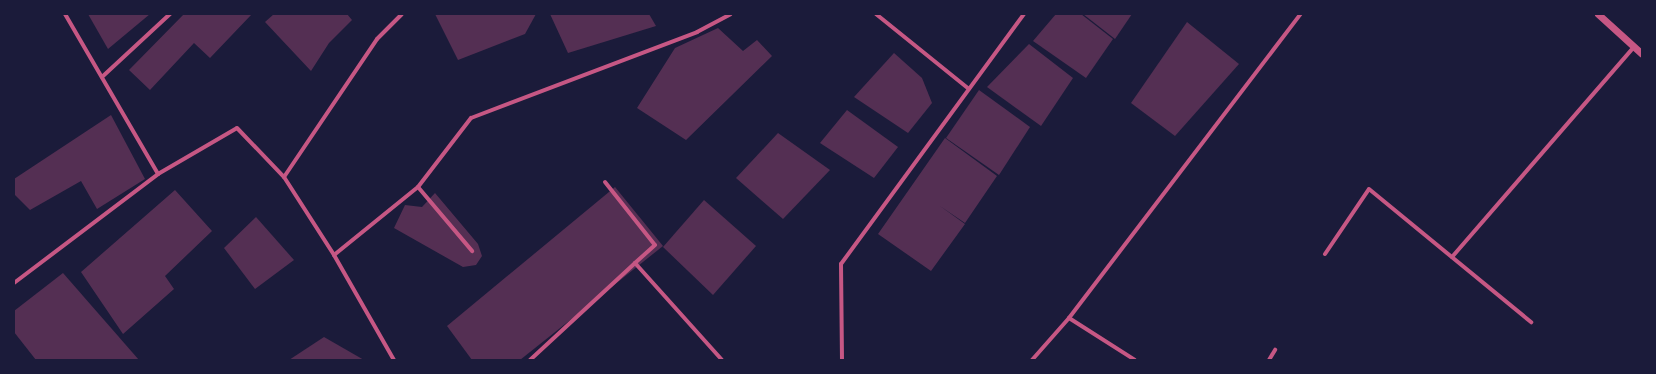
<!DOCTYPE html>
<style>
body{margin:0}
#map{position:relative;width:1656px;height:374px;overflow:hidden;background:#1b1b3a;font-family:Signika,sans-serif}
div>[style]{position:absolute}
.building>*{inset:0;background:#542f53}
.minor>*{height:4px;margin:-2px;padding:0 2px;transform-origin:2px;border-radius:2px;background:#c65784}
.tertiary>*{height:7px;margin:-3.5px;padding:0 3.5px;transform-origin:3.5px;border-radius:3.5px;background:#c65784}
span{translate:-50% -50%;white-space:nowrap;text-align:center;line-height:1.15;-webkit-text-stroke:4px #1b1b3a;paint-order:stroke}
.frame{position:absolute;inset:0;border:15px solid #1b1b3a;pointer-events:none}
</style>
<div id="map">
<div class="building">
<div style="clip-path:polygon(88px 14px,150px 14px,108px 49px)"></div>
<div style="clip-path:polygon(184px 14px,252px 14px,210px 58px,194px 43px,150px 90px,129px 70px)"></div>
<div style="clip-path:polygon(274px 14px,347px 14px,352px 20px,329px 43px,311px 71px,265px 22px)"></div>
<div style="clip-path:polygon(435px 14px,536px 14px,525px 34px,458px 60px)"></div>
<div style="clip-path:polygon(550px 14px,649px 14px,656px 26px,568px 53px)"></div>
<div style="clip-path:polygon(1056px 14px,1081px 14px,1113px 39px,1086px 78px,1033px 41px)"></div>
<div style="clip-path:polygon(1083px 14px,1132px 14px,1115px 39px)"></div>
<div style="clip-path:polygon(1187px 22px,1239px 64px,1175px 136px,1131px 103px)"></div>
<div style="clip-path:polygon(718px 28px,743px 51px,757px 40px,772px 56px,686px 140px,637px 108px,675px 48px)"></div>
<div style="clip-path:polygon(1029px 44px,1073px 78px,1041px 126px,987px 87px)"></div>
<div style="clip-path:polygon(894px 53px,922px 78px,932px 103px,908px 133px,854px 97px)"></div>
<div style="clip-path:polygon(979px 90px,1030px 127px,999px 175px,946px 138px)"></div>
<div style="clip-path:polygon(847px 110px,898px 147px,874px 178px,820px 143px)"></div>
<div style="clip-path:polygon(111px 115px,145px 179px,97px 209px,81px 181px,30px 210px,14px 194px,14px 179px)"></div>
<div style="clip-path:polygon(778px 133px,830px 170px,783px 219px,736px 178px)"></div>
<div style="clip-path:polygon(945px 138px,997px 176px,965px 223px,940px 206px,965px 224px,931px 271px,878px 234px)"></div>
<div style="clip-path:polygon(615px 187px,663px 246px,520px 360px,472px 360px,447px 326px)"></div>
<div style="clip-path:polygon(175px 190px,212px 231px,165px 276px,174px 289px,123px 334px,81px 272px)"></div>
<div style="clip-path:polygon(435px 193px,478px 244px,482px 256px,476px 265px,463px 267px,394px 228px,405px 205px,422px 207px)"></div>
<div style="clip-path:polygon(704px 200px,756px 246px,713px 295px,663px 247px)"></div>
<div style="clip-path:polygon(256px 217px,294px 260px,255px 289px,224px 248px)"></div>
<div style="clip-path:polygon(63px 273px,139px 360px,36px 360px,14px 332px,14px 311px)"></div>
<div style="clip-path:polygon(324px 337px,364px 360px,289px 360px)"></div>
</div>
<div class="minor">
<div style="left:65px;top:14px;width:185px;rotate:59.8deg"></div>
<div style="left:876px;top:14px;width:119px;rotate:38.9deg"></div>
<div style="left:102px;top:77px;width:93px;rotate:-42.8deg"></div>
<div style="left:284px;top:177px;width:166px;rotate:-56deg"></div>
<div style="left:377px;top:39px;width:35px;rotate:-45deg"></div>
<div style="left:605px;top:182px;width:80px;rotate:51.6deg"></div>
<div style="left:655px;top:245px;width:27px;rotate:138deg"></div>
<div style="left:418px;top:187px;width:84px;rotate:49.8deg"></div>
<div style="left:1325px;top:254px;width:78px;rotate:-55.9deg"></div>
<div style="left:1369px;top:189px;width:210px;rotate:39.4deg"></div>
<div style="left:334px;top:255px;width:108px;rotate:-39deg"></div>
<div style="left:418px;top:187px;width:87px;rotate:-52.5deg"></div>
<div style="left:471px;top:118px;width:242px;rotate:-20.8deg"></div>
<div style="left:697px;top:32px;width:38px;rotate:-28deg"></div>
<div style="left:1452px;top:257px;width:278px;rotate:-49.1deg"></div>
<div style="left:14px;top:283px;width:181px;rotate:-37.1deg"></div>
<div style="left:158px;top:174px;width:91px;rotate:-30.2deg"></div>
<div style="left:237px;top:128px;width:68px;rotate:46.2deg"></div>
<div style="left:284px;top:177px;width:93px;rotate:57.3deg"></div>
<div style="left:334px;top:255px;width:121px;rotate:60.3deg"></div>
<div style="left:1069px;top:318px;width:78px;rotate:32.5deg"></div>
<div style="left:530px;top:360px;width:143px;rotate:-42.7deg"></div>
<div style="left:635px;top:263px;width:130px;rotate:48.1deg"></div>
<div style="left:842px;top:360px;width:96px;rotate:-90.6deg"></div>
<div style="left:841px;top:264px;width:310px;rotate:-53.8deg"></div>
<div style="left:1032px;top:360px;width:56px;rotate:-48.6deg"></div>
<div style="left:1069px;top:318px;width:382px;rotate:-52.7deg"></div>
<div style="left:1269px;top:360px;width:12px;rotate:-59deg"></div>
</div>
<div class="tertiary">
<div style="left:1598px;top:14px;width:59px;rotate:42.3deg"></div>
</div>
<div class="frame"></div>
</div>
